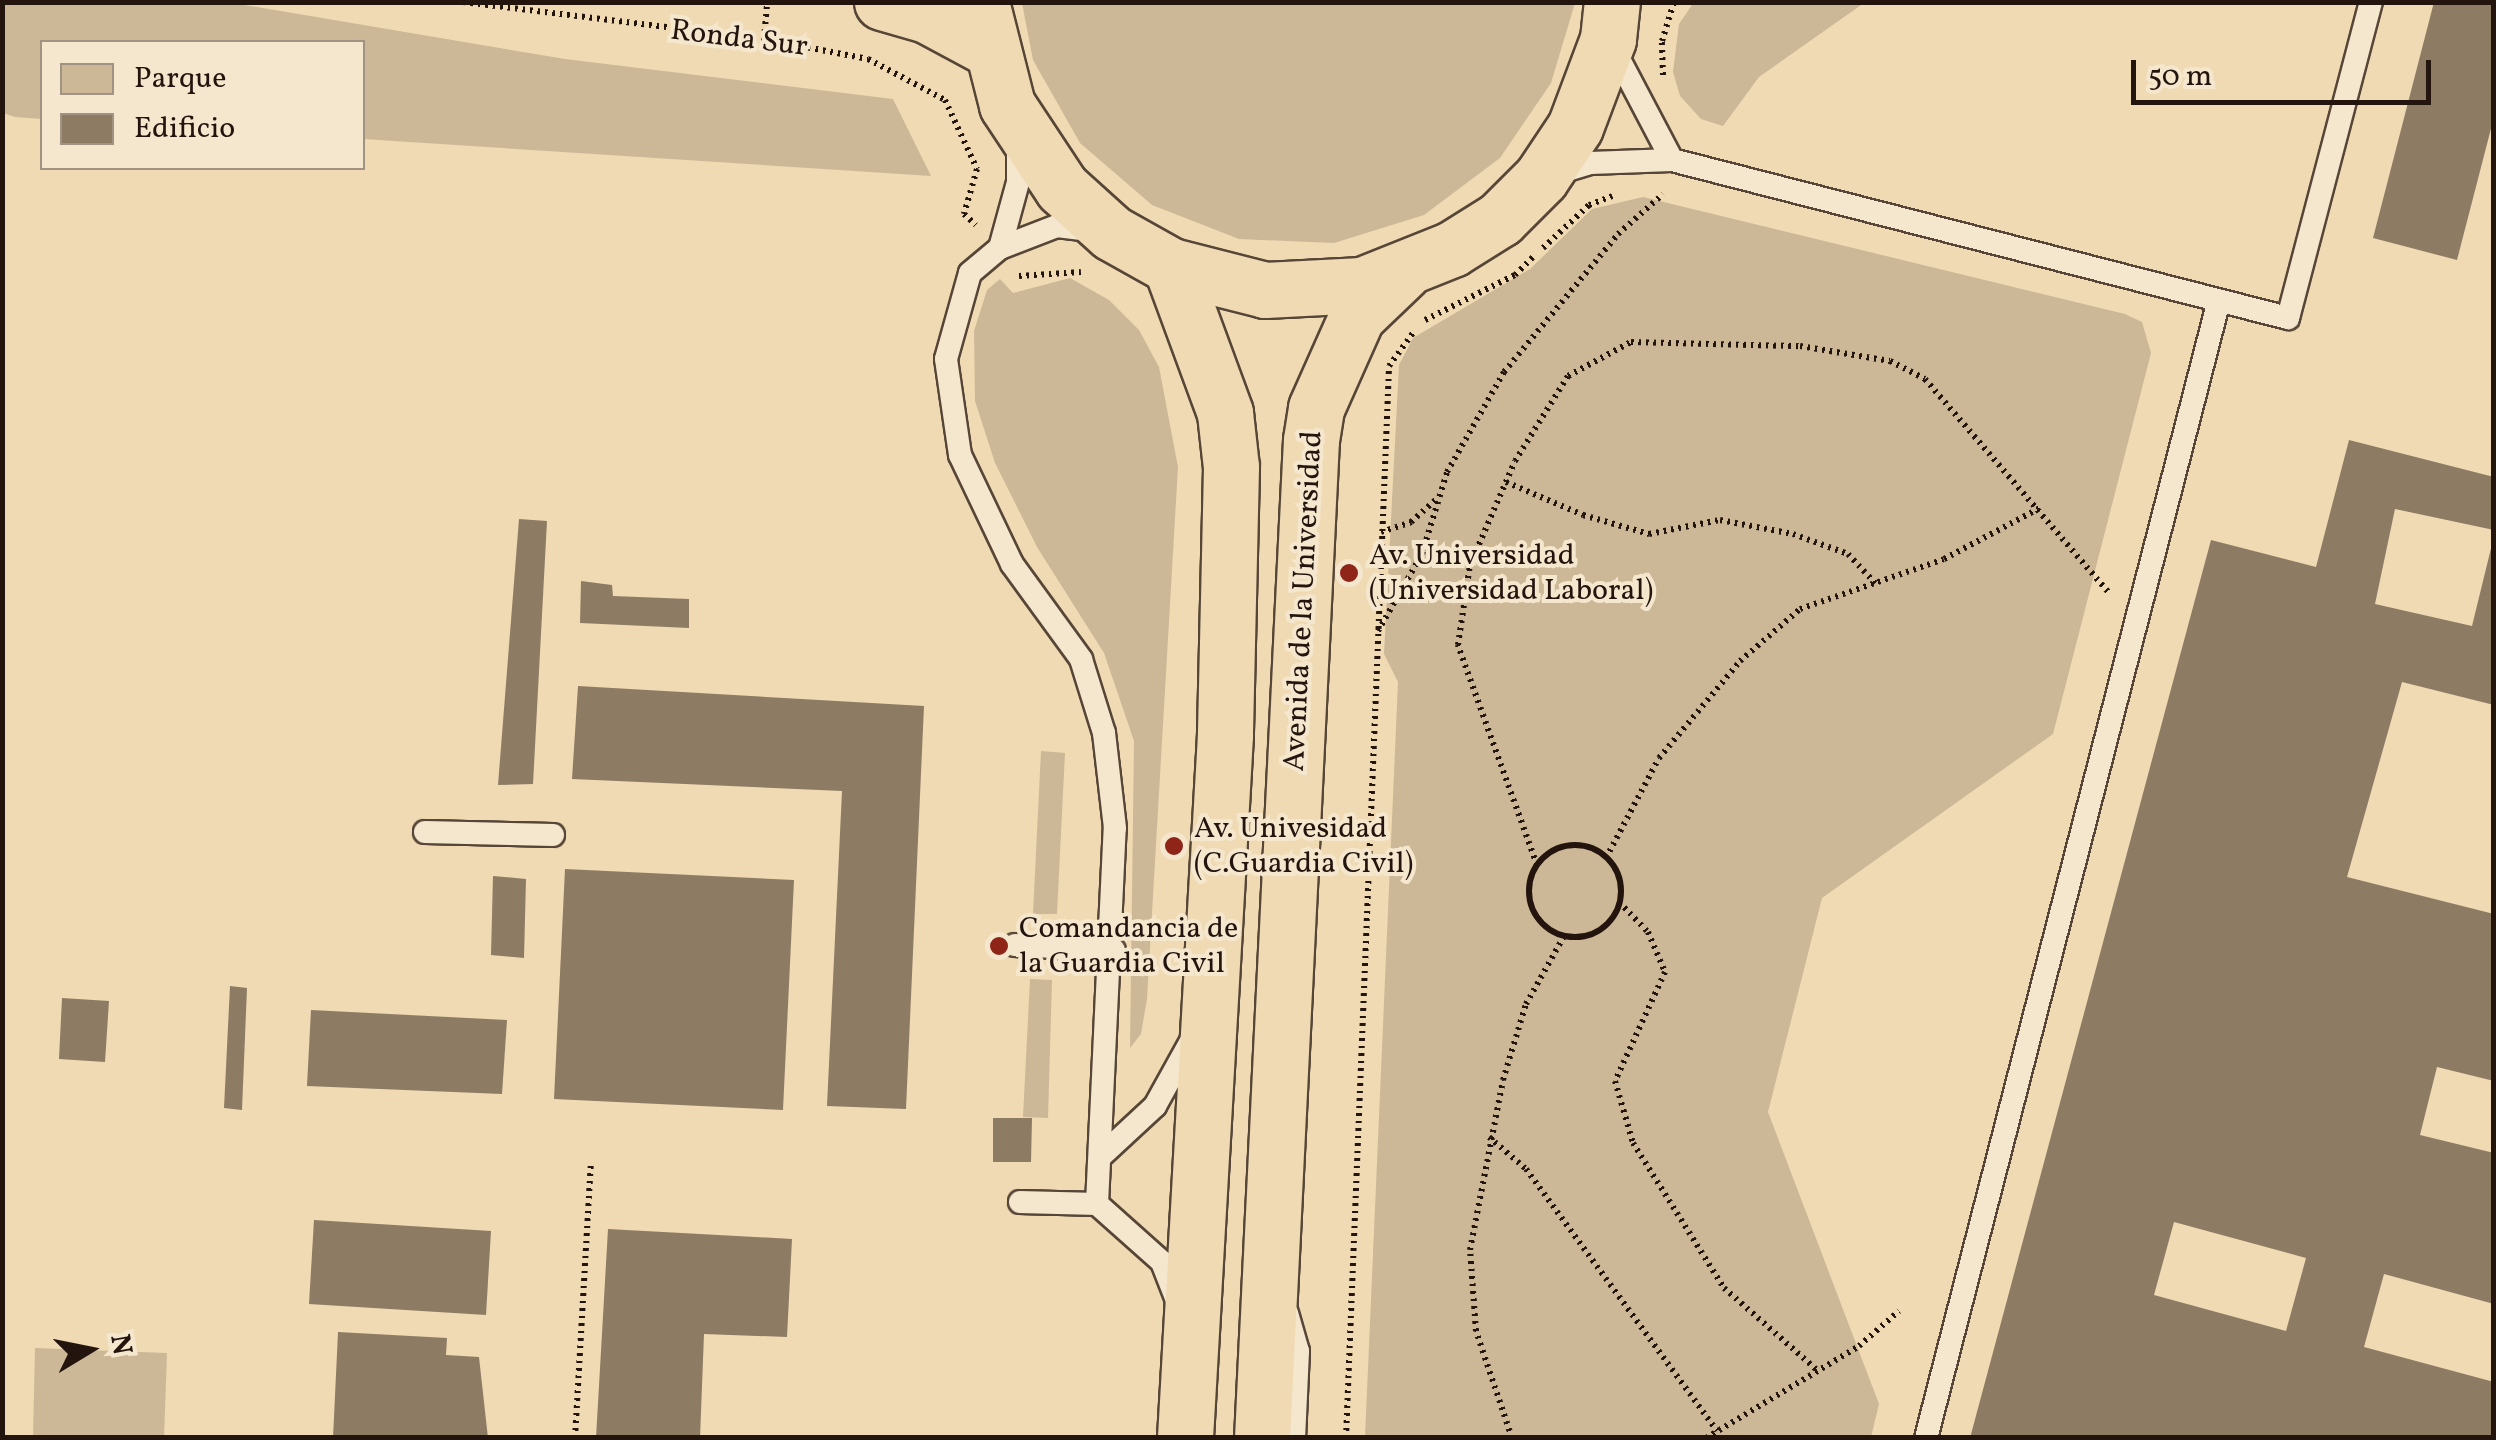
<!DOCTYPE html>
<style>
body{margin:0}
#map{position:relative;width:2496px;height:1440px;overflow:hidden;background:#efdab3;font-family:Vollkorn,serif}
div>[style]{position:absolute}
.green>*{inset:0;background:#ccb897}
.building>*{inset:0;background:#8e7b64}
.path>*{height:6px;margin-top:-3px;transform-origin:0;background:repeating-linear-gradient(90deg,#24140e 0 2.5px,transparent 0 7.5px)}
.path>.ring{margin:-3px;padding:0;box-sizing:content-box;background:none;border:6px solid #24140e;border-radius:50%}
.roads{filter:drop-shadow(2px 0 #574637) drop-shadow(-2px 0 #574637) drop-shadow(0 2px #574637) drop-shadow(0 -2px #574637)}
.lane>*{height:22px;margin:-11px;padding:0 11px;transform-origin:11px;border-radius:11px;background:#f5e7ce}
.highway>*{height:55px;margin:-27.5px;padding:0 27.5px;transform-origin:27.5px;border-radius:27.5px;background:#efdab3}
.dots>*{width:28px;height:28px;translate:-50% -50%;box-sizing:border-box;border:5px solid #f5e7ce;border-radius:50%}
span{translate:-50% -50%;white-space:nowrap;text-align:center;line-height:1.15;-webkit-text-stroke:8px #f5e7ce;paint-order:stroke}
.street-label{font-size:30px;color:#24140e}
.poi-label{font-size:30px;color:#24140e}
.left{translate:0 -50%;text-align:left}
.frame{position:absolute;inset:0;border:5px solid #24140e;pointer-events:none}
.legend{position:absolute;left:40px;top:40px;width:325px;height:130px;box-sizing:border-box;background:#f5e7ce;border:2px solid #a19381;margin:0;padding:12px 18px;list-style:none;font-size:30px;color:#24140e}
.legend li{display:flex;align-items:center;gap:20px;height:50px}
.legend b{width:50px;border:2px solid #a19381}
.north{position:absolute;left:40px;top:1300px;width:100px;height:100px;-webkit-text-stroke:8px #f5e7ce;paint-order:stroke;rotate:80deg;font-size:28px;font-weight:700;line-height:40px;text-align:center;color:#24140e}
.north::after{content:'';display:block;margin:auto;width:35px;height:45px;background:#24140e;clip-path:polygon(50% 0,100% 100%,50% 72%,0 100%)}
.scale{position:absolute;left:2131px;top:60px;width:300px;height:45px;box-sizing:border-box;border:5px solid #24140e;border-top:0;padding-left:12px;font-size:30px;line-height:35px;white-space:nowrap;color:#24140e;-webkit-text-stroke:8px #f5e7ce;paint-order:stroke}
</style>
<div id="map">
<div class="green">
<div style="clip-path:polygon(1694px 2px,1864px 2px,1864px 3px,1759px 77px,1723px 126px,1701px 119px,1680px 96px,1673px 72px,1679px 24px)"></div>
<div style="clip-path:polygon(2px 3px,233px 3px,565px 59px,893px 99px,931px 176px,363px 139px,362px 42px,42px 42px,42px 119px,15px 117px,3px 113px)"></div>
<div style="clip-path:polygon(1022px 3px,1022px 2px,1575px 3px,1551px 83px,1500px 158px,1424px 215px,1334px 243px,1239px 239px,1152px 205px,1080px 143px,1033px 60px)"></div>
<div style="clip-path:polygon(1643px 197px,2125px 314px,2142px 322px,2151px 353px,2053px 734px,1822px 898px,1768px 1112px,1879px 1404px,1871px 1437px,1365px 1437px,1398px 682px,1384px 654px,1399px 365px,1413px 338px,1530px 269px,1592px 209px)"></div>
<div style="clip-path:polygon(1070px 278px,1109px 300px,1139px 330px,1159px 367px,1178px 467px,1147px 999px,1141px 1034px,1130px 1048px,1134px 741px,1104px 653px,1037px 547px,995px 463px,975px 401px,974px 331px,987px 290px,1000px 279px,1013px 293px)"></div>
<div style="clip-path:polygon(1041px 751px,1065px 753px,1057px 914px,1033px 914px)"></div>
<div style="clip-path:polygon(1030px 979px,1052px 980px,1048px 1118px,1023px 1117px)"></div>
<div style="clip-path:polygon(35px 1348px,167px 1353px,164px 1437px,33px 1437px)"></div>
</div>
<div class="building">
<div style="clip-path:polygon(2434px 2px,2494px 2px,2494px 117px,2457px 260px,2373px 238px)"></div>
<div style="clip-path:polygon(evenodd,2349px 440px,2494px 477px,2494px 530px,2395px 509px,2375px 604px,2472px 626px,2494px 536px,2494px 705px,2402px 682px,2347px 877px,2494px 914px,2494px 1081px,2437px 1067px,2420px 1135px,2494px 1153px,2494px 1304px,2384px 1274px,2364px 1347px,2494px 1382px,2494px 1438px,1970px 1438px,2211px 540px,2316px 567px,2349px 440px,2174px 1222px,2306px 1258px,2286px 1331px,2154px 1295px,2174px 1222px)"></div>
<div style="clip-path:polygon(519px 519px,547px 521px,533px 784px,498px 785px)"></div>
<div style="clip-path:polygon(581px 581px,612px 585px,613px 596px,689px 599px,689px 628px,580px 623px)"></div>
<div style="clip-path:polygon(578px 686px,924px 706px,906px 1109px,827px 1106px,842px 791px,572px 779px)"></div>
<div style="clip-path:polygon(565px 869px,794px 880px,783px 1110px,554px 1099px)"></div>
<div style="clip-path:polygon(493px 876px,526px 879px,524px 958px,491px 955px)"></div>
<div style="clip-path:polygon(230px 986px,247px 988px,242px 1110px,224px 1108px)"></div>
<div style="clip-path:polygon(62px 998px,109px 1001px,105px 1062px,59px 1059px)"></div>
<div style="clip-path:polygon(311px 1010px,507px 1020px,502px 1094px,307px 1086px)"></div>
<div style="clip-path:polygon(993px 1118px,1032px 1118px,1031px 1162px,993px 1162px)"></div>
<div style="clip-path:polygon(314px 1220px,491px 1231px,486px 1315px,309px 1304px)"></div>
<div style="clip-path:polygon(608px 1229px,792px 1239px,787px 1337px,704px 1334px,700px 1438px,596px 1438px)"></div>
<div style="clip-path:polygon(338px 1332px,447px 1338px,446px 1355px,479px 1357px,488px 1438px,333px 1438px)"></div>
</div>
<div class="path">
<div style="left:463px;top:2px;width:303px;rotate:7deg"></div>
<div style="left:764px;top:39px;width:106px;rotate:10.9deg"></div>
<div style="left:868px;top:59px;width:87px;rotate:28deg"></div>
<div style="left:945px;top:100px;width:76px;rotate:65.1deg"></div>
<div style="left:977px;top:169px;width:47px;rotate:106.1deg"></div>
<div style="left:964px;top:214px;width:16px;rotate:43deg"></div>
<div style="left:764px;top:39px;width:37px;rotate:-85deg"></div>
<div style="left:1663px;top:75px;width:34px;rotate:-92deg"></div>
<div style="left:1662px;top:41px;width:41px;rotate:-72.9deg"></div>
<div style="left:1543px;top:248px;width:63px;rotate:-43.1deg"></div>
<div style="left:1589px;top:205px;width:25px;rotate:-21deg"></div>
<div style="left:1019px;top:276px;width:62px;rotate:-3.7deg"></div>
<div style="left:1425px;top:320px;width:101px;rotate:-26.6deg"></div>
<div style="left:1515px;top:275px;width:27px;rotate:-45deg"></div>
<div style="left:1506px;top:482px;width:84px;rotate:23.2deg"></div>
<div style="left:1583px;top:515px;width:69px;rotate:16.1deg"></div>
<div style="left:1649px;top:534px;width:72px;rotate:-11.2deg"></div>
<div style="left:1720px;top:520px;width:74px;rotate:10.9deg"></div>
<div style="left:1793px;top:534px;width:59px;rotate:20deg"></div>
<div style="left:1848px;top:554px;width:40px;rotate:47deg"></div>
<div style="left:1381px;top:532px;width:32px;rotate:-18deg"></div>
<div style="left:1411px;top:522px;width:36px;rotate:-42deg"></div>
<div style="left:1378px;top:631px;width:89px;rotate:-60.3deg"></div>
<div style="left:1422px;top:554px;width:86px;rotate:-73deg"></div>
<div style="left:1447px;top:472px;width:115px;rotate:-60.3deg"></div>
<div style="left:1504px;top:372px;width:179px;rotate:-50.4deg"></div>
<div style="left:1618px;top:234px;width:60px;rotate:-41.6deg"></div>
<div class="ring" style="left:1529px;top:845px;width:86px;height:86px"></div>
<div style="left:1606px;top:858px;width:113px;rotate:-62.1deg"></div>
<div style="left:1659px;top:758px;width:126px;rotate:-50.1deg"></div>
<div style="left:1740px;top:661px;width:79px;rotate:-40.9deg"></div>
<div style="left:1800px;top:609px;width:152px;rotate:-19.1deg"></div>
<div style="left:1944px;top:559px;width:109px;rotate:-28deg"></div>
<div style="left:1537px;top:865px;width:234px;rotate:-109.8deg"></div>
<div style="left:1458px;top:645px;width:81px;rotate:-81.5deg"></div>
<div style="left:1470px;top:565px;width:113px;rotate:-66.6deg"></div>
<div style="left:1515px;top:461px;width:100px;rotate:-58.1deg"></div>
<div style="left:1568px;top:376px;width:72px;rotate:-28.4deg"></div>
<div style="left:1631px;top:342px;width:169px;rotate:1.4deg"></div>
<div style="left:1800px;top:346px;width:91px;rotate:9.5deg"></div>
<div style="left:1890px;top:361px;width:39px;rotate:27deg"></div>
<div style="left:1925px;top:379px;width:284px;rotate:49.3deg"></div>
<div style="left:1619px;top:902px;width:42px;rotate:46deg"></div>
<div style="left:1648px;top:932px;width:43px;rotate:67deg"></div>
<div style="left:1665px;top:972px;width:120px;rotate:114.6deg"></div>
<div style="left:1615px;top:1081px;width:65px;rotate:73.8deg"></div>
<div style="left:1633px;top:1143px;width:171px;rotate:57.9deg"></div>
<div style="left:1724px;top:1288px;width:125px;rotate:41.4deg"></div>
<div style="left:1489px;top:1137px;width:49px;rotate:40.9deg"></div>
<div style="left:1526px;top:1169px;width:324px;rotate:53.9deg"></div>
<div style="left:575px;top:1438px;width:277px;rotate:-86.7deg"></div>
<div style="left:1346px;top:1438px;width:1073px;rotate:-87.7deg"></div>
<div style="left:1389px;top:366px;width:41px;rotate:-54deg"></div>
<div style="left:1512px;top:1438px;width:113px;rotate:-108.6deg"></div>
<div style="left:1476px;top:1331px;width:81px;rotate:-94.2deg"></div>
<div style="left:1470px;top:1250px;width:173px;rotate:-79deg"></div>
<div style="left:1503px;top:1080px;width:79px;rotate:-73.2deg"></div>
<div style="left:1526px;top:1004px;width:78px;rotate:-60.8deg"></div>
<div style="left:1706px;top:1438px;width:179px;rotate:-31deg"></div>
<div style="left:1859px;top:1346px;width:53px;rotate:-41.2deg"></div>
</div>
<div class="roads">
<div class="lane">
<div style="left:1611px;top:44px;width:131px;rotate:62.3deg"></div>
<div style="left:1554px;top:174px;width:38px;rotate:-17deg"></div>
<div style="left:1590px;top:163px;width:82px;rotate:-2.1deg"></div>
<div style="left:1672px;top:160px;width:636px;rotate:14.39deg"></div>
<div style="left:2288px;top:318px;width:327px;rotate:-75.3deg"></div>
<div style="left:1000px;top:248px;width:68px;rotate:-74.7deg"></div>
<div style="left:1018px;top:182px;width:38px;rotate:-90deg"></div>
<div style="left:425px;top:832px;width:128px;rotate:1.3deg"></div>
<div style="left:1015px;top:945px;width:99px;rotate:2.9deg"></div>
<div style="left:1100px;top:1157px;width:75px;rotate:-42.8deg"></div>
<div style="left:1155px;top:1106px;width:74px;rotate:-61deg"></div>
<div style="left:1020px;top:1202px;width:77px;rotate:1.5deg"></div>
<div style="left:1097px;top:1204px;width:376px;rotate:-87.3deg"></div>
<div style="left:1115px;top:828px;width:96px;rotate:-96.6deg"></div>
<div style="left:1104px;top:733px;width:77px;rotate:-107.3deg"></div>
<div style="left:1081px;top:659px;width:117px;rotate:-126deg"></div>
<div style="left:1012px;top:564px;width:121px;rotate:-115.5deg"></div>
<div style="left:960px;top:455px;width:97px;rotate:-98.3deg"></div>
<div style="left:946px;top:359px;width:89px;rotate:-74.4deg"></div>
<div style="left:970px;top:273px;width:39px;rotate:-40deg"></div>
<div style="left:1000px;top:248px;width:61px;rotate:-21.1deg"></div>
<div style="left:1057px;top:226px;width:35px;rotate:7deg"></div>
<div style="left:1097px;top:1204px;width:87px;rotate:41.7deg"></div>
<div style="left:1162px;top:1262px;width:44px;rotate:68.7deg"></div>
<div style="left:1287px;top:1313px;width:40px;rotate:74deg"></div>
<div style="left:1298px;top:1351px;width:87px;rotate:92.6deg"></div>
<div style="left:1926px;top:1438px;width:1171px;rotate:-75.56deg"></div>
</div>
<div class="highway">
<div style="left:882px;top:2px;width:47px;rotate:16.1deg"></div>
<div style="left:927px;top:15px;width:74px;rotate:28.3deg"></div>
<div style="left:981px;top:2px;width:106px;rotate:75.8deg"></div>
<div style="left:1007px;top:105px;width:100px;rotate:56.5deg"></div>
<div style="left:1062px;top:188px;width:67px;rotate:42deg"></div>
<div style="left:1112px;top:233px;width:68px;rotate:29.2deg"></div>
<div style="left:1171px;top:266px;width:97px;rotate:14.3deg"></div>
<div style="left:1265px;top:290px;width:97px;rotate:-3deg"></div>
<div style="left:1362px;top:285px;width:97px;rotate:-21.8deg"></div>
<div style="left:1452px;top:249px;width:57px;rotate:-32deg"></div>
<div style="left:1500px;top:219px;width:58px;rotate:-45deg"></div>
<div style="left:1541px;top:178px;width:61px;rotate:-56.3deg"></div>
<div style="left:1575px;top:127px;width:94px;rotate:-69.4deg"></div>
<div style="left:1608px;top:39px;width:37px;rotate:-84deg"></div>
<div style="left:1171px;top:266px;width:157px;rotate:69.8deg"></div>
<div style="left:1225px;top:413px;width:54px;rotate:83.7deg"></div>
<div style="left:1231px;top:467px;width:268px;rotate:91.3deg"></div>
<div style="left:1225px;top:735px;width:704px;rotate:93.26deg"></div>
<div style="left:1262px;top:1438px;width:999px;rotate:-87.19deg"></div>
<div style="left:1311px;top:440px;width:32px;rotate:-81deg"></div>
<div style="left:1316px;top:408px;width:101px;rotate:-66deg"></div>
<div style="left:1357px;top:316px;width:64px;rotate:-43.7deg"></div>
</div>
</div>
<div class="dots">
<div style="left:1349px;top:573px;background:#8f2418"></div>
<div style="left:1174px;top:846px;background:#8f2418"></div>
<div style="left:999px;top:946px;background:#8f2418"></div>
</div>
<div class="street-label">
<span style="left:739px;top:39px;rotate:7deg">Ronda Sur</span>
<span style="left:1304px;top:601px;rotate:-87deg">Avenida de la Universidad</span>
</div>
<div class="poi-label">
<span class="left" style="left:1369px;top:573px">Av. Universidad<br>(Universidad Laboral)</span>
<span class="left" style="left:1194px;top:846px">Av. Univesidad<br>(C.Guardia Civil)</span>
<span class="left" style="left:1019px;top:946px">Comandancia de<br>la Guardia Civil</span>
</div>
<div class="frame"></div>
<ul class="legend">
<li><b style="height:28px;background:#ccb897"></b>Parque</li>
<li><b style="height:28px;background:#8e7b64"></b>Edificio</li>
</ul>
<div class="north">N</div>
<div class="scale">50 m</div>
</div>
